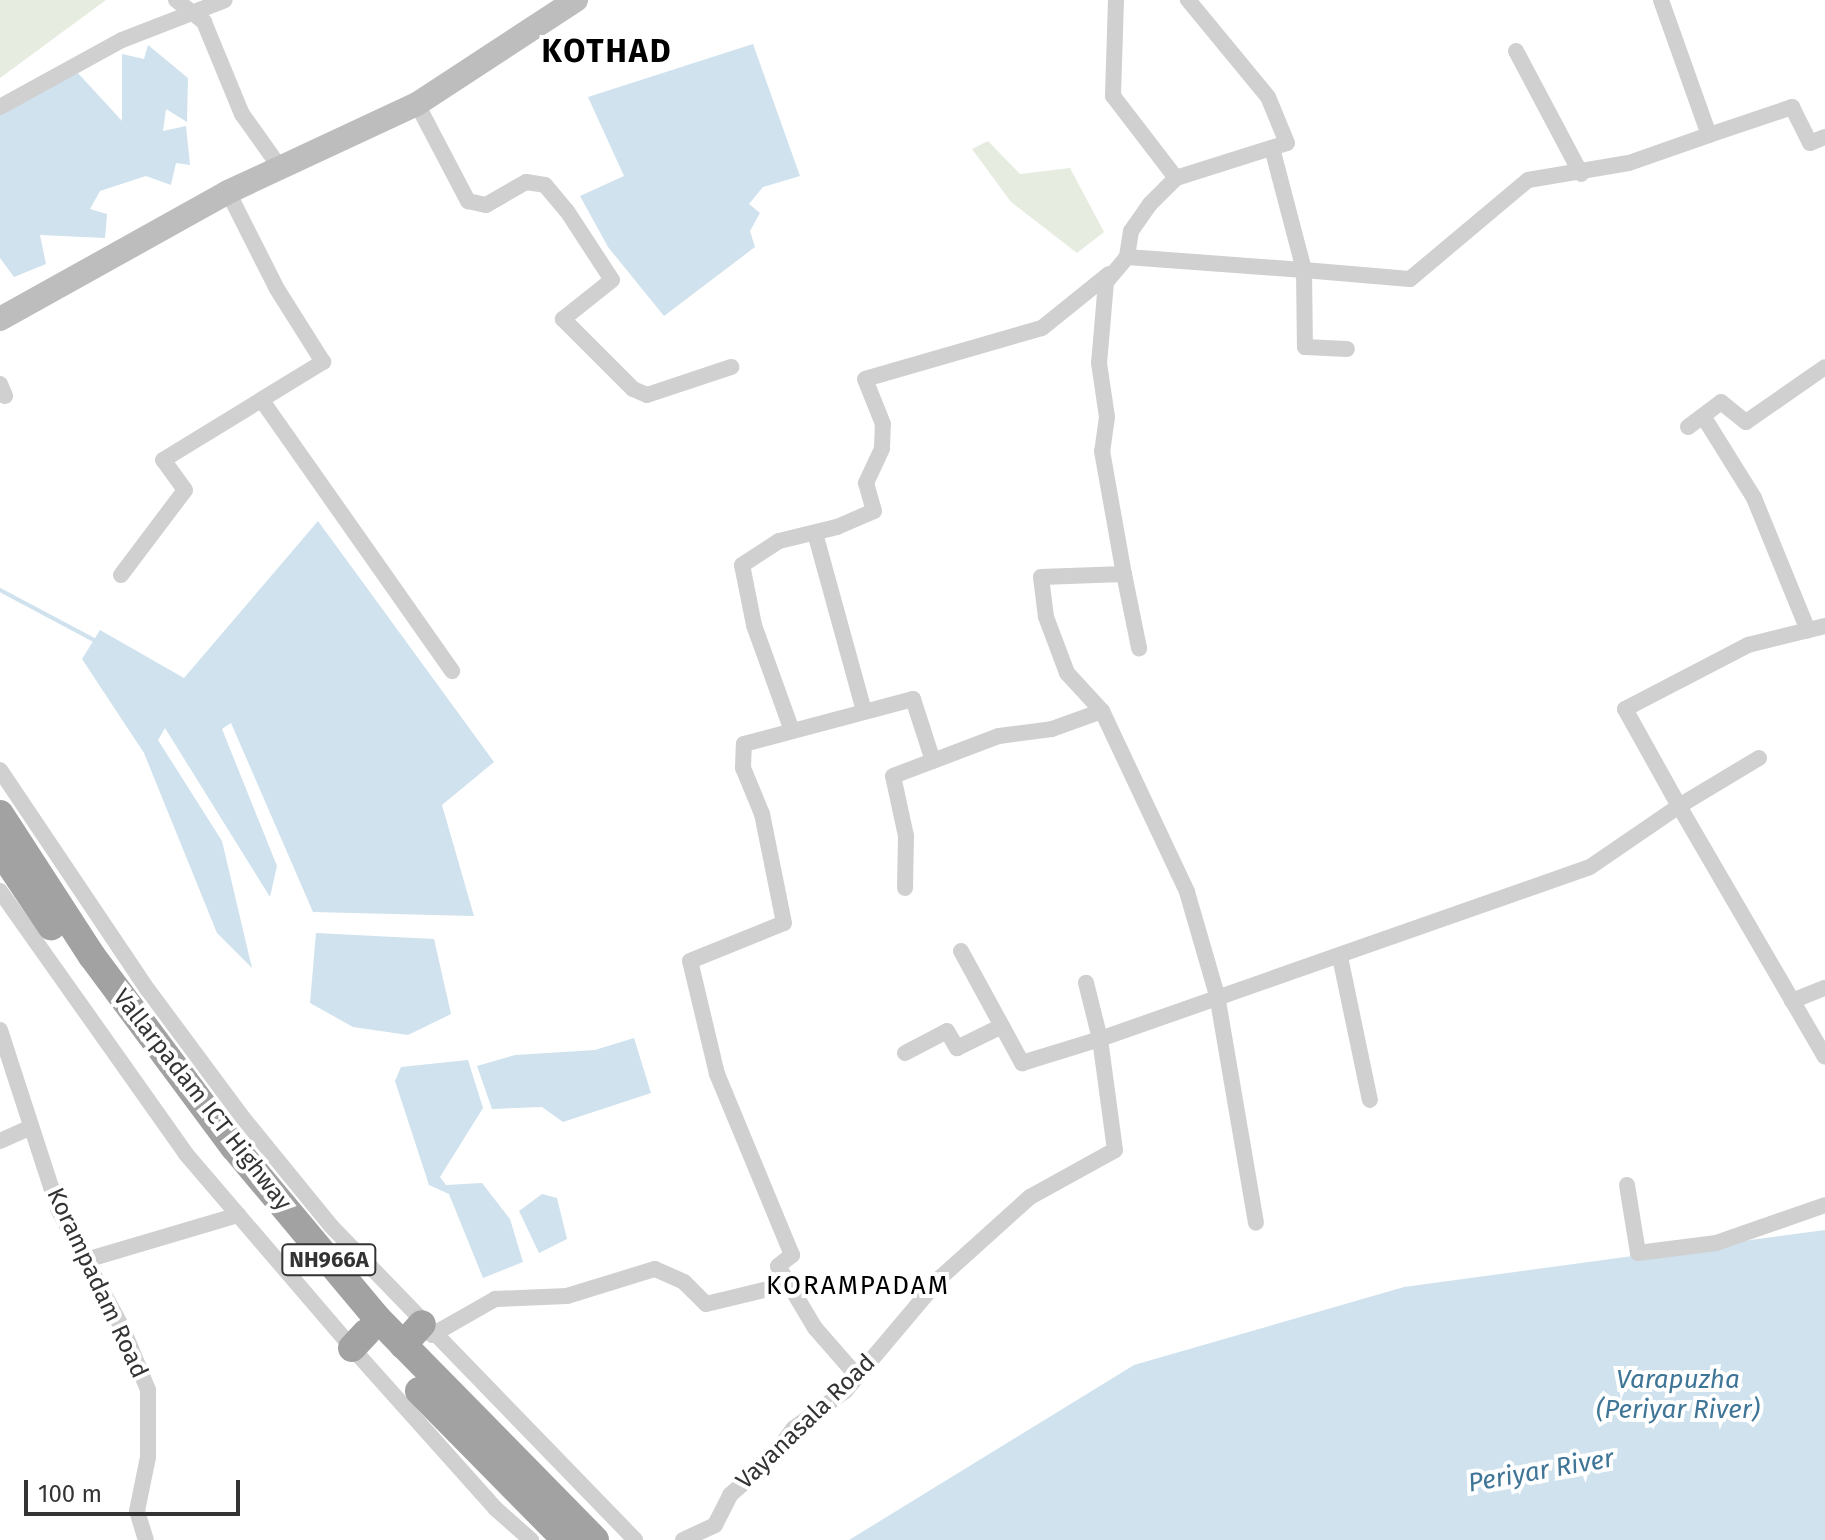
<!DOCTYPE html>
<style>
body{margin:0}
#map{position:relative;width:1825px;height:1540px;overflow:hidden;background:#fff;font-family:"Fira Sans",sans-serif}
div>[style]{position:absolute}
.green>*{inset:0;background:#e6ecdf}
.water>*{inset:0;background:#cfe2ee}
.stream>*{height:4px;margin:-2px;padding:0 2px;transform-origin:2px;border-radius:2px;background:#cfe2ee}
.minor>*{height:16px;margin:-8px;padding:0 8px;transform-origin:8px;border-radius:8px;background:#d0d0d0}
.secondary>*{height:24px;margin:-12px;padding:0 12px;transform-origin:12px;border-radius:12px;background:#bdbdbd}
.trunk>*{height:28px;margin:-14px;padding:0 14px;transform-origin:14px;border-radius:14px;background:#a2a2a2}
span{translate:-50% -50%;white-space:nowrap;text-align:center;line-height:1.15;-webkit-text-stroke:8px #fff;paint-order:stroke}
.shield-label span{padding:2px 6px;background:#fff;border:2px solid;border-radius:6px;-webkit-text-stroke-width:0}
.shield-label{font-size:22px;color:#333;font-weight:700}
.street-label{font-size:24px;color:#333}
.neighbourhood-label{font-size:26px;color:#000;letter-spacing:2px}
.water-label{font-size:26px;color:#3f7597;font-style:italic}
.district-label{font-size:32px;color:#000;font-weight:700;letter-spacing:2px}
.scale{position:absolute;left:24px;top:1480px;width:216px;height:36px;box-sizing:border-box;border:4px solid #333;border-top:0;padding-left:10px;font-size:24px;line-height:28px;white-space:nowrap;color:#333;-webkit-text-stroke:6px #fff;paint-order:stroke}
</style>
<div id="map">
<div class="green">
<div style="clip-path:polygon(0 0,106px 0,0 78px)"></div>
<div style="clip-path:polygon(988px 141px,1020px 174px,1070px 168px,1104px 232px,1077px 253px,1011px 202px,972px 149px)"></div>
</div>
<div class="water">
<div style="clip-path:polygon(753px 44px,800px 176px,763px 187px,749px 204px,760px 213px,750px 231px,755px 247px,664px 316px,608px 247px,580px 196px,624px 176px,588px 97px)"></div>
<div style="clip-path:polygon(148px 45px,188px 78px,187px 122px,166px 109px,163px 131px,186px 126px,190px 165px,176px 163px,171px 185px,146px 176px,100px 191px,90px 209px,107px 214px,105px 238px,40px 235px,46px 264px,14px 277px,0 258px,0 111px,77px 72px,122px 121px,122px 54px,144px 59px)"></div>
<div style="clip-path:polygon(318px 521px,494px 762px,442px 805px,474px 916px,313px 912px,231px 723px,222px 729px,277px 866px,270px 897px,165px 728px,158px 740px,222px 841px,252px 968px,217px 933px,144px 753px,82px 659px,100px 630px,184px 678px)"></div>
<div style="clip-path:polygon(316px 933px,434px 939px,451px 1014px,408px 1035px,353px 1027px,310px 1003px)"></div>
<div style="clip-path:polygon(634px 1038px,651px 1093px,563px 1122px,542px 1107px,492px 1109px,477px 1066px,515px 1055px,595px 1050px)"></div>
<div style="clip-path:polygon(468px 1060px,483px 1108px,440px 1177px,446px 1185px,482px 1183px,510px 1219px,523px 1262px,483px 1278px,449px 1194px,429px 1185px,395px 1081px,401px 1067px)"></div>
<div style="clip-path:polygon(542px 1194px,557px 1198px,567px 1239px,539px 1253px,519px 1211px)"></div>
<div style="clip-path:polygon(1825px 1230px,1825px 1540px,849px 1540px,1134px 1365px,1404px 1287px)"></div>
</div>
<div class="stream">
<div style="left:0;top:590px;width:111px;rotate:28deg"></div>
</div>
<div class="minor">
<div style="left:176px;top:0;width:36px;rotate:38deg"></div>
<div style="left:204px;top:22px;width:100px;rotate:67.6deg"></div>
<div style="left:242px;top:114px;width:64px;rotate:54.6deg"></div>
<div style="left:1116px;top:0;width:96px;rotate:91.8deg"></div>
<div style="left:1113px;top:96px;width:103px;rotate:52.5deg"></div>
<div style="left:1176px;top:178px;width:37px;rotate:135deg"></div>
<div style="left:1150px;top:204px;width:33px;rotate:125deg"></div>
<div style="left:1131px;top:231px;width:26px;rotate:99deg"></div>
<div style="left:1127px;top:257px;width:33px;rotate:130deg"></div>
<div style="left:1106px;top:282px;width:81px;rotate:94.9deg"></div>
<div style="left:1099px;top:363px;width:55px;rotate:81.6deg"></div>
<div style="left:1107px;top:417px;width:34px;rotate:98deg"></div>
<div style="left:1102px;top:451px;width:125px;rotate:79.9deg"></div>
<div style="left:1124px;top:574px;width:83px;rotate:177.9deg"></div>
<div style="left:1041px;top:577px;width:40px;rotate:82.9deg"></div>
<div style="left:1046px;top:617px;width:60px;rotate:69.4deg"></div>
<div style="left:1067px;top:673px;width:52px;rotate:47.4deg"></div>
<div style="left:1102px;top:711px;width:200px;rotate:64.8deg"></div>
<div style="left:1187px;top:892px;width:107px;rotate:73.8deg"></div>
<div style="left:1217px;top:995px;width:231px;rotate:80.3deg"></div>
<div style="left:1516px;top:51px;width:139px;rotate:62.1deg"></div>
<div style="left:417px;top:104px;width:110px;rotate:62.3deg"></div>
<div style="left:468px;top:201px;width:18px;rotate:13deg"></div>
<div style="left:486px;top:205px;width:46px;rotate:-29.9deg"></div>
<div style="left:526px;top:182px;width:19px;rotate:9deg"></div>
<div style="left:545px;top:185px;width:34px;rotate:50deg"></div>
<div style="left:567px;top:211px;width:82px;rotate:56.9deg"></div>
<div style="left:612px;top:280px;width:63px;rotate:141.5deg"></div>
<div style="left:563px;top:319px;width:99px;rotate:45deg"></div>
<div style="left:633px;top:389px;width:15px;rotate:23deg"></div>
<div style="left:647px;top:395px;width:89px;rotate:-18.4deg"></div>
<div style="left:0;top:107px;width:139px;rotate:-28.8deg"></div>
<div style="left:122px;top:40px;width:110px;rotate:-21.2deg"></div>
<div style="left:1709px;top:135px;width:88px;rotate:-18.6deg"></div>
<div style="left:1792px;top:107px;width:40px;rotate:63.4deg"></div>
<div style="left:1810px;top:143px;width:16px;rotate:-22deg"></div>
<div style="left:1272px;top:148px;width:126px;rotate:75.3deg"></div>
<div style="left:1304px;top:270px;width:106px;rotate:4.9deg"></div>
<div style="left:1410px;top:279px;width:154px;rotate:-40deg"></div>
<div style="left:1528px;top:180px;width:102px;rotate:-9.6deg"></div>
<div style="left:1629px;top:163px;width:85px;rotate:-19.3deg"></div>
<div style="left:1709px;top:135px;width:143px;rotate:-109.6deg"></div>
<div style="left:1176px;top:178px;width:116px;rotate:-17.5deg"></div>
<div style="left:1287px;top:143px;width:50px;rotate:-112.4deg"></div>
<div style="left:1268px;top:97px;width:126px;rotate:-129.5deg"></div>
<div style="left:1127px;top:257px;width:177px;rotate:4.2deg"></div>
<div style="left:1304px;top:270px;width:77px;rotate:89.3deg"></div>
<div style="left:1305px;top:347px;width:42px;rotate:2.7deg"></div>
<div style="left:0;top:384px;width:13px;rotate:67deg"></div>
<div style="left:263px;top:402px;width:329px;rotate:54.9deg"></div>
<div style="left:1703px;top:416px;width:97px;rotate:58.1deg"></div>
<div style="left:1754px;top:498px;width:143px;rotate:67.8deg"></div>
<div style="left:1688px;top:427px;width:41px;rotate:-37.1deg"></div>
<div style="left:1721px;top:402px;width:32px;rotate:39deg"></div>
<div style="left:1746px;top:422px;width:96px;rotate:-34.8deg"></div>
<div style="left:815px;top:533px;width:185px;rotate:74.6deg"></div>
<div style="left:1124px;top:574px;width:76px;rotate:78.5deg"></div>
<div style="left:121px;top:575px;width:106px;rotate:-53deg"></div>
<div style="left:185px;top:490px;width:37px;rotate:-126deg"></div>
<div style="left:163px;top:460px;width:188px;rotate:-31.5deg"></div>
<div style="left:323px;top:362px;width:86px;rotate:-122.2deg"></div>
<div style="left:277px;top:289px;width:109px;rotate:-116.8deg"></div>
<div style="left:791px;top:728px;width:109px;rotate:-109.8deg"></div>
<div style="left:754px;top:625px;width:61px;rotate:-101.3deg"></div>
<div style="left:742px;top:565px;width:44px;rotate:-33deg"></div>
<div style="left:779px;top:541px;width:60px;rotate:-13.6deg"></div>
<div style="left:837px;top:527px;width:40px;rotate:-23.4deg"></div>
<div style="left:874px;top:511px;width:29px;rotate:-106deg"></div>
<div style="left:866px;top:483px;width:38px;rotate:-65deg"></div>
<div style="left:882px;top:448px;width:24px;rotate:-88deg"></div>
<div style="left:883px;top:424px;width:48px;rotate:-111.8deg"></div>
<div style="left:865px;top:379px;width:184px;rotate:-16.1deg"></div>
<div style="left:1042px;top:328px;width:86px;rotate:-38.9deg"></div>
<div style="left:1759px;top:758px;width:93px;rotate:149deg"></div>
<div style="left:1679px;top:806px;width:290px;rotate:59.8deg"></div>
<div style="left:0;top:770px;width:265px;rotate:56.1deg"></div>
<div style="left:148px;top:990px;width:159px;rotate:53.4deg"></div>
<div style="left:243px;top:1118px;width:139px;rotate:50.8deg"></div>
<div style="left:331px;top:1226px;width:437px;rotate:45.9deg"></div>
<div style="left:905px;top:888px;width:52px;rotate:-88.9deg"></div>
<div style="left:906px;top:836px;width:61px;rotate:-102.2deg"></div>
<div style="left:893px;top:776px;width:113px;rotate:-20.7deg"></div>
<div style="left:999px;top:736px;width:53px;rotate:-7.5deg"></div>
<div style="left:1052px;top:729px;width:53px;rotate:-19.8deg"></div>
<div style="left:0;top:891px;width:322px;rotate:54.7deg"></div>
<div style="left:186px;top:1154px;width:255px;rotate:49.4deg"></div>
<div style="left:352px;top:1348px;width:216px;rotate:48.2deg"></div>
<div style="left:496px;top:1509px;width:47px;rotate:41.5deg"></div>
<div style="left:961px;top:951px;width:128px;rotate:61.4deg"></div>
<div style="left:1022px;top:1063px;width:82px;rotate:-17.1deg"></div>
<div style="left:1100px;top:1039px;width:58px;rotate:-104deg"></div>
<div style="left:1340px;top:957px;width:146px;rotate:78.2deg"></div>
<div style="left:1792px;top:1001px;width:35px;rotate:-22deg"></div>
<div style="left:0;top:1030px;width:188px;rotate:72deg"></div>
<div style="left:58px;top:1209px;width:136px;rotate:61.6deg"></div>
<div style="left:123px;top:1329px;width:66px;rotate:67.7deg"></div>
<div style="left:148px;top:1390px;width:67px;rotate:90deg"></div>
<div style="left:148px;top:1457px;width:55px;rotate:101.5deg"></div>
<div style="left:137px;top:1511px;width:30px;rotate:73deg"></div>
<div style="left:905px;top:1053px;width:47px;rotate:-27.6deg"></div>
<div style="left:947px;top:1031px;width:20px;rotate:60deg"></div>
<div style="left:957px;top:1048px;width:50px;rotate:-26.1deg"></div>
<div style="left:0;top:1141px;width:34px;rotate:-24deg"></div>
<div style="left:1627px;top:1185px;width:69px;rotate:80.8deg"></div>
<div style="left:1638px;top:1253px;width:79px;rotate:-7.3deg"></div>
<div style="left:1716px;top:1243px;width:115px;rotate:-19.2deg"></div>
<div style="left:86px;top:1260px;width:159px;rotate:-16.5deg"></div>
<div style="left:432px;top:1335px;width:73px;rotate:-29.7deg"></div>
<div style="left:495px;top:1299px;width:72px;rotate:-2.4deg"></div>
<div style="left:567px;top:1296px;width:92px;rotate:-17.1deg"></div>
<div style="left:655px;top:1269px;width:32px;rotate:24deg"></div>
<div style="left:684px;top:1282px;width:31px;rotate:45deg"></div>
<div style="left:706px;top:1304px;width:85px;rotate:-13.5deg"></div>
<div style="left:857px;top:1376px;width:64px;rotate:-131.2deg"></div>
<div style="left:815px;top:1328px;width:72px;rotate:-120.8deg"></div>
<div style="left:778px;top:1266px;width:18px;rotate:-38deg"></div>
<div style="left:792px;top:1255px;width:196px;rotate:-112.5deg"></div>
<div style="left:717px;top:1074px;width:116px;rotate:-103.4deg"></div>
<div style="left:690px;top:961px;width:101px;rotate:-22deg"></div>
<div style="left:784px;top:923px;width:111px;rotate:-101.4deg"></div>
<div style="left:762px;top:814px;width:50px;rotate:-112.4deg"></div>
<div style="left:743px;top:768px;width:24px;rotate:-88deg"></div>
<div style="left:744px;top:744px;width:175px;rotate:-14.9deg"></div>
<div style="left:913px;top:699px;width:65px;rotate:72.1deg"></div>
<div style="left:683px;top:1540px;width:35px;rotate:-25deg"></div>
<div style="left:715px;top:1525px;width:34px;rotate:-63deg"></div>
<div style="left:730px;top:1495px;width:56px;rotate:-41.4deg"></div>
<div style="left:772px;top:1458px;width:36px;rotate:-54deg"></div>
<div style="left:793px;top:1429px;width:64px;rotate:-36.2deg"></div>
<div style="left:845px;top:1391px;width:148px;rotate:-49.9deg"></div>
<div style="left:940px;top:1278px;width:121px;rotate:-42deg"></div>
<div style="left:1030px;top:1197px;width:97px;rotate:-28.9deg"></div>
<div style="left:1115px;top:1150px;width:112px;rotate:-97.7deg"></div>
<div style="left:1100px;top:1039px;width:519px;rotate:-19.34deg"></div>
<div style="left:1590px;top:867px;width:108px;rotate:-34.4deg"></div>
<div style="left:1679px;top:806px;width:111px;rotate:-119.1deg"></div>
<div style="left:1625px;top:709px;width:139px;rotate:-27.5deg"></div>
<div style="left:1748px;top:645px;width:79px;rotate:-13.9deg"></div>
</div>
<div class="secondary">
<div style="left:0;top:319px;width:261px;rotate:-29.1deg"></div>
<div style="left:228px;top:192px;width:208px;rotate:-25deg"></div>
<div style="left:417px;top:104px;width:190px;rotate:-33.2deg"></div>
</div>
<div class="trunk">
<div style="left:0;top:814px;width:169px;rotate:57.1deg"></div>
<div style="left:92px;top:956px;width:238px;rotate:53.4deg"></div>
<div style="left:234px;top:1147px;width:223px;rotate:50.1deg"></div>
<div style="left:377px;top:1318px;width:311px;rotate:45.5deg"></div>
<div style="left:0;top:850px;width:92px;rotate:56.1deg"></div>
<div style="left:403px;top:1345px;width:28px;rotate:-48deg"></div>
<div style="left:352px;top:1348px;width:21px;rotate:-47deg"></div>
<div style="left:419px;top:1391px;width:209px;rotate:45.4deg"></div>
</div>
<div class="shield-label">
<span style="left:329px;top:1260px">NH966A</span>
</div>
<div class="street-label">
<span style="left:202px;top:1100px;rotate:52deg">Vallarpadam ICT Highway</span>
<span style="left:97px;top:1283px;rotate:65deg">Korampadam Road</span>
<span style="left:806px;top:1422px;rotate:-44deg">Vayanasala Road</span>
</div>
<div class="neighbourhood-label">
<span style="left:858px;top:1286px">KORAMPADAM</span>
</div>
<div class="water-label">
<span style="left:1678px;top:1395px">Varapuzha<br>(Periyar River)</span>
<span style="left:1541px;top:1471px;rotate:-10deg">Periyar River</span>
</div>
<div class="district-label">
<span style="left:607px;top:51px">KOTHAD</span>
</div>
<div class="scale">100 m</div>
</div>
